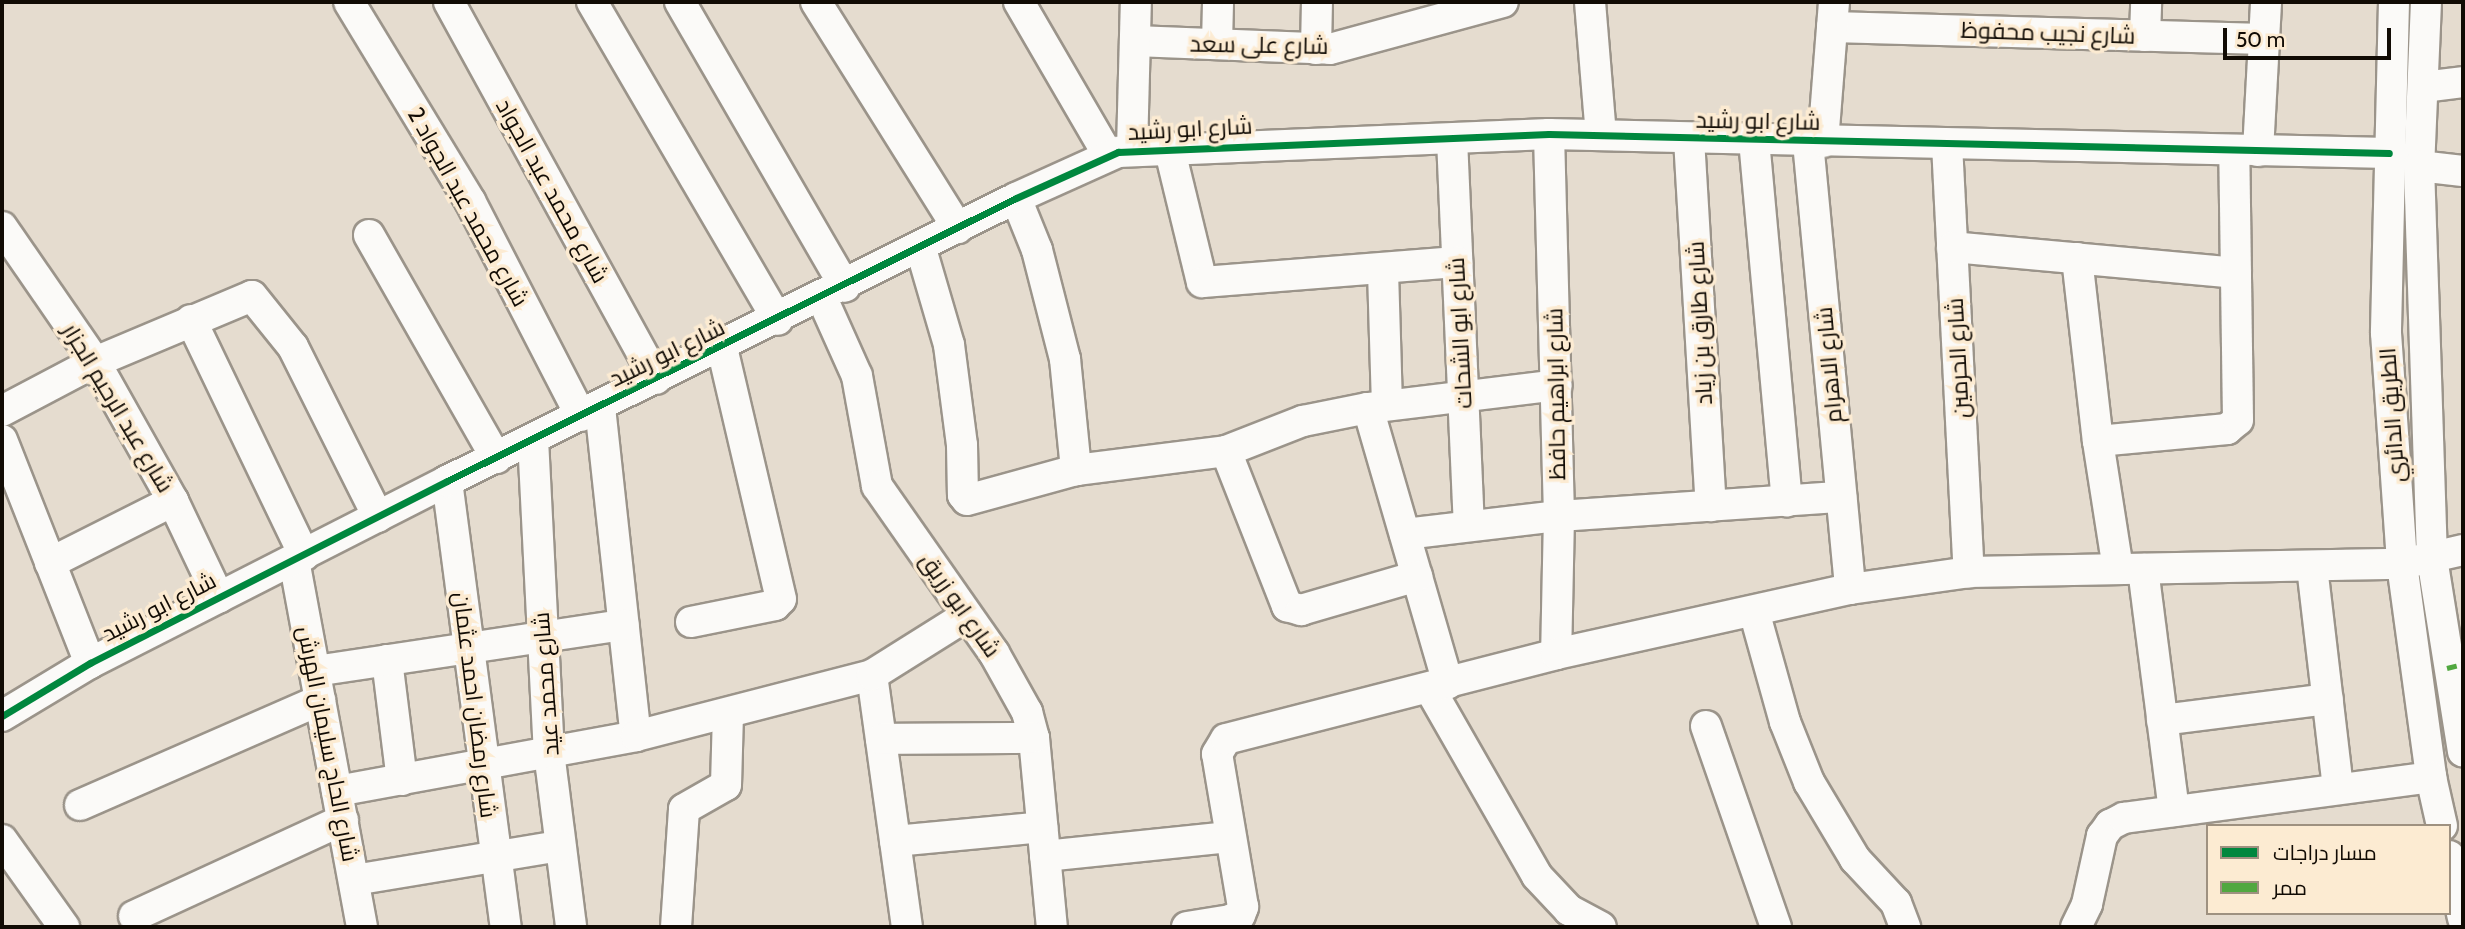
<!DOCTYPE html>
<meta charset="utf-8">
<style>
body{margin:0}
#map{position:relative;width:2465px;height:929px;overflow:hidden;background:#e5dccf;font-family:Cabin,Cairo,sans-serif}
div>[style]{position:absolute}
.roads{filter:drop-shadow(2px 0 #9b948a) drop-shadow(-2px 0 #9b948a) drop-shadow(0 2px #9b948a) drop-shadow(0 -2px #9b948a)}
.minor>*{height:30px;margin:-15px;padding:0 15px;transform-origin:15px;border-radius:15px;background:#fbfaf8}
.quiet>*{height:5px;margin-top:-2.5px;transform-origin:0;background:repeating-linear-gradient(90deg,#51a840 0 10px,transparent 0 15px)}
.cycleway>*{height:7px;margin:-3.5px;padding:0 3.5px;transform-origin:3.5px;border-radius:3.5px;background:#00873e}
span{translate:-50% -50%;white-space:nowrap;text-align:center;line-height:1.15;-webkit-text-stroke:7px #fcebd2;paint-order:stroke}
.street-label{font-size:23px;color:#110b04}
.frame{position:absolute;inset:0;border:4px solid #110b04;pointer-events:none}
.legend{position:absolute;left:2206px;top:824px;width:245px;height:91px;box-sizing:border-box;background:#fcebd2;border:2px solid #9e9180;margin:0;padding:9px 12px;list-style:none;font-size:21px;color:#110b04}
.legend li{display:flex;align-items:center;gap:14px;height:35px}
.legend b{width:35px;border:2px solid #9e9180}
.scale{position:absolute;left:2223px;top:28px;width:168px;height:32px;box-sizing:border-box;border:4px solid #110b04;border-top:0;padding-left:9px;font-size:21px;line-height:24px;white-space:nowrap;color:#110b04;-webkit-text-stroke:5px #fcebd2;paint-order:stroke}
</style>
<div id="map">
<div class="roads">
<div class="minor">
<div style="left:349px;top:2px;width:233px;rotate:58.7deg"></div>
<div style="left:470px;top:201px;width:242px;rotate:62.7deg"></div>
<div style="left:449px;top:2px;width:430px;rotate:61.2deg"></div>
<div style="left:592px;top:2px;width:368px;rotate:59.7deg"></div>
<div style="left:680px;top:2px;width:329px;rotate:59.9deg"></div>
<div style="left:816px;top:2px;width:267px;rotate:57.9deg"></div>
<div style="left:1019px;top:2px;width:177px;rotate:59.8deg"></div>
<div style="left:1590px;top:2px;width:133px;rotate:85.3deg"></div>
<div style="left:2394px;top:2px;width:331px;rotate:91.4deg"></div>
<div style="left:2386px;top:333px;width:232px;rotate:86deg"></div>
<div style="left:2402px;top:564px;width:215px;rotate:82.2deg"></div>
<div style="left:2431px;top:777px;width:50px;rotate:77.3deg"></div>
<div style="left:2426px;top:2px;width:164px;rotate:92.4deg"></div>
<div style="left:2419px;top:166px;width:392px;rotate:88.1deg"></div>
<div style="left:2432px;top:558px;width:196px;rotate:80.9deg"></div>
<div style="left:1832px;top:27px;width:432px;rotate:1.6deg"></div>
<div style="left:2145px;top:36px;width:34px;rotate:-88deg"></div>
<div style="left:1135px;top:41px;width:195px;rotate:2.3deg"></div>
<div style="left:1330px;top:49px;width:179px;rotate:-15.2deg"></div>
<div style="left:1217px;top:44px;width:42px;rotate:-88.6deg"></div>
<div style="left:1316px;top:49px;width:47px;rotate:-88.8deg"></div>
<div style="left:2423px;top:87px;width:40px;rotate:-7.1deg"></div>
<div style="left:1549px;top:134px;width:382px;rotate:88.5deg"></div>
<div style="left:1559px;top:516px;width:138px;rotate:91.2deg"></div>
<div style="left:1452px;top:139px;width:387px;rotate:87.5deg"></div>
<div style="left:1689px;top:139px;width:368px;rotate:86.6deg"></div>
<div style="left:1754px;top:140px;width:363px;rotate:84.8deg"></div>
<div style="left:1808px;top:142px;width:449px;rotate:84.6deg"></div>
<div style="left:1823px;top:142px;width:140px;rotate:-85.5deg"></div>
<div style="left:1947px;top:144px;width:429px;rotate:87.1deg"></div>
<div style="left:1169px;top:147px;width:139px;rotate:76.3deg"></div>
<div style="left:1202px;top:282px;width:256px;rotate:-4.5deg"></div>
<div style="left:1132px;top:150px;width:148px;rotate:-88.5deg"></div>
<div style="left:2258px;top:151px;width:149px;rotate:-86.9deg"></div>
<div style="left:2419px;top:166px;width:44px;rotate:6.5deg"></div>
<div style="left:1016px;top:198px;width:56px;rotate:68deg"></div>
<div style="left:1037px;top:250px;width:113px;rotate:75.6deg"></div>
<div style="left:1065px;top:359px;width:112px;rotate:84.3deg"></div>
<div style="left:2px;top:227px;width:164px;rotate:55.4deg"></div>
<div style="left:95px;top:362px;width:159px;rotate:60.7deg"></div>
<div style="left:173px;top:501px;width:107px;rotate:64.6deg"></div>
<div style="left:369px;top:235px;width:257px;rotate:60.3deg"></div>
<div style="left:1952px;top:247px;width:285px;rotate:5.2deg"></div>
<div style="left:921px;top:249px;width:100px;rotate:73.7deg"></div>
<div style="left:949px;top:345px;width:101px;rotate:82.6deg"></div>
<div style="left:962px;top:445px;width:50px;rotate:88.9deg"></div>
<div style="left:963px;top:495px;width:6px;rotate:51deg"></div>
<div style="left:967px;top:500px;width:113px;rotate:-15.4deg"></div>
<div style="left:1076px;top:470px;width:151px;rotate:-7.2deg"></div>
<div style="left:1226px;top:451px;width:83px;rotate:-21.3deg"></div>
<div style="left:1303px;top:421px;width:66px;rotate:-11.3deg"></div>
<div style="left:1368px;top:408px;width:190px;rotate:-6.9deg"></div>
<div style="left:2077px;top:258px;width:184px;rotate:83.5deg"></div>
<div style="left:1383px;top:271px;width:134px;rotate:88.3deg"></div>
<div style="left:822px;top:298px;width:85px;rotate:65.8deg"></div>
<div style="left:857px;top:376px;width:112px;rotate:79.7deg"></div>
<div style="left:877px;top:486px;width:204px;rotate:55deg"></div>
<div style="left:994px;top:653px;width:68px;rotate:60.8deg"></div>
<div style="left:1027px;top:712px;width:27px;rotate:75deg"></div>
<div style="left:1034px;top:738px;width:190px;rotate:84.6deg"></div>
<div style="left:191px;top:320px;width:261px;rotate:64.3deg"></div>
<div style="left:600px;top:407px;width:331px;rotate:83.8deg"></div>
<div style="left:1368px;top:408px;width:287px;rotate:73.8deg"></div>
<div style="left:2px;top:411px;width:105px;rotate:-27.8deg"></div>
<div style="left:95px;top:362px;width:170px;rotate:-22.8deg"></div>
<div style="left:252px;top:296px;width:65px;rotate:51.2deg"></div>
<div style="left:293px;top:347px;width:190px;rotate:63.4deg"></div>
<div style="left:533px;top:439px;width:313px;rotate:87.1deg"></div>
<div style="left:549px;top:752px;width:176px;rotate:82.8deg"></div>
<div style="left:2px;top:440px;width:240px;rotate:68.5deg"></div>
<div style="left:1226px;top:451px;width:167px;rotate:68.5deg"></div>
<div style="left:1287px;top:606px;width:15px;rotate:16deg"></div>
<div style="left:1301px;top:610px;width:121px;rotate:-16.3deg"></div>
<div style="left:447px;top:481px;width:450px;rotate:82.5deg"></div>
<div style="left:1405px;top:534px;width:155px;rotate:-6.7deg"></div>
<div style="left:1559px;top:516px;width:283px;rotate:-3.9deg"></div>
<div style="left:294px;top:560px;width:373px;rotate:79.5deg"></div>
<div style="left:50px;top:563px;width:138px;rotate:-26.8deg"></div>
<div style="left:2312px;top:567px;width:223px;rotate:83.3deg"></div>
<div style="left:2118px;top:569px;width:130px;rotate:-98.9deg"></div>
<div style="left:2098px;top:441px;width:130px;rotate:-5.3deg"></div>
<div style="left:2227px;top:429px;width:14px;rotate:-39deg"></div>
<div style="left:2238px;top:420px;width:270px;rotate:-90.8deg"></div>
<div style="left:2143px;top:569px;width:244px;rotate:82.7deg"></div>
<div style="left:1754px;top:611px;width:115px;rotate:74.4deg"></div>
<div style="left:1785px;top:722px;width:65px;rotate:68.2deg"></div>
<div style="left:1809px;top:782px;width:90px;rotate:59.1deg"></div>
<div style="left:1855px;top:859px;width:60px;rotate:47deg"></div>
<div style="left:1896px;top:903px;width:26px;rotate:69deg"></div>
<div style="left:691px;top:622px;width:86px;rotate:-11.4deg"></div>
<div style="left:775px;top:605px;width:8px;rotate:-45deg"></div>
<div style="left:781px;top:599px;width:259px;rotate:-103.2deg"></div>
<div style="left:387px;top:660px;width:121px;rotate:82.9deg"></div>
<div style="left:315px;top:671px;width:312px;rotate:-8.5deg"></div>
<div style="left:872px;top:675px;width:254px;rotate:82.1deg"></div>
<div style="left:1430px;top:689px;width:215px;rotate:60.2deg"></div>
<div style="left:1537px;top:876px;width:47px;rotate:46.7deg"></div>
<div style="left:1569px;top:910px;width:36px;rotate:28deg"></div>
<div style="left:2px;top:716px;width:103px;rotate:-31.1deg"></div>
<div style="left:90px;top:663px;width:401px;rotate:-27deg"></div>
<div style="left:447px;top:481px;width:635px;rotate:-26.44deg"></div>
<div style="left:1016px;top:198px;width:112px;rotate:-24.3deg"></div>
<div style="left:1118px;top:152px;width:431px;rotate:-2.4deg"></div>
<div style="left:1549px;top:134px;width:840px;rotate:1.3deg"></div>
<div style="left:2162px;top:720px;width:167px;rotate:-7.2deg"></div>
<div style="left:1706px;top:726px;width:213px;rotate:70.8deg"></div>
<div style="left:881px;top:739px;width:153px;rotate:-0.4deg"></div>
<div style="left:337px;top:791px;width:304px;rotate:-10.4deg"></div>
<div style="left:636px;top:736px;width:244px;rotate:-14.5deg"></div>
<div style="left:872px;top:675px;width:111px;rotate:-32.1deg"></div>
<div style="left:80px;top:805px;width:262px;rotate:-23.6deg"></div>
<div style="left:2px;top:840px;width:107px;rotate:54.5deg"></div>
<div style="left:895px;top:841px;width:148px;rotate:-5.4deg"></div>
<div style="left:1045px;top:856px;width:185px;rotate:-5.9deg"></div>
<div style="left:2449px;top:856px;width:64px;rotate:77.3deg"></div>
<div style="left:354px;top:880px;width:209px;rotate:-9.4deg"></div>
<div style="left:134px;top:916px;width:230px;rotate:-24.7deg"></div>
<div style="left:676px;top:927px;width:118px;rotate:-86.1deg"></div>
<div style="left:684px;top:809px;width:48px;rotate:-29.7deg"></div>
<div style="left:726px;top:785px;width:71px;rotate:-88.4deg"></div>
<div style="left:1187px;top:927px;width:44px;rotate:-9.2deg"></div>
<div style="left:1230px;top:920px;width:11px;rotate:-27deg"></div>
<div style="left:1240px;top:915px;width:9px;rotate:-69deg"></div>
<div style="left:1243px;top:907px;width:155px;rotate:-99.6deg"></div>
<div style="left:1217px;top:754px;width:17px;rotate:-59deg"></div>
<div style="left:1226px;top:739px;width:341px;rotate:-14.4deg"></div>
<div style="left:1556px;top:654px;width:301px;rotate:-12.5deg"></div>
<div style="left:1850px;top:589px;width:120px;rotate:-8.1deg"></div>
<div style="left:1969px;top:572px;width:433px;rotate:-1.1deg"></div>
<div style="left:2402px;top:564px;width:63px;rotate:-12.9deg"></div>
<div style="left:2076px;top:927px;width:25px;rotate:-64deg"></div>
<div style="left:2087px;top:904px;width:70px;rotate:-77.6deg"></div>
<div style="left:2102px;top:836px;width:14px;rotate:-54deg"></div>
<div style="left:2110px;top:825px;width:16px;rotate:-27deg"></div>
<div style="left:2124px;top:818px;width:310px;rotate:-7.6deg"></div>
</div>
</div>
<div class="quiet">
<div style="left:2447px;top:668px;width:16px;rotate:-14deg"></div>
</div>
<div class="cycleway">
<div style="left:2px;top:716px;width:103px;rotate:-31.1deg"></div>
<div style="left:90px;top:663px;width:401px;rotate:-27deg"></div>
<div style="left:447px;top:481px;width:635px;rotate:-26.44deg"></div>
<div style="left:1016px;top:198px;width:112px;rotate:-24.3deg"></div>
<div style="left:1118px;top:152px;width:431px;rotate:-2.4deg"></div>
<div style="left:1549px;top:134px;width:840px;rotate:1.3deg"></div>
</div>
<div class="street-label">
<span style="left:2048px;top:33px;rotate:2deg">شارع نجيب محفوظ</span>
<span style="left:1259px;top:45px;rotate:1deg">شارع على سعد</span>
<span style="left:1758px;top:121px;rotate:1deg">شارع ابو رشيد</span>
<span style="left:1190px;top:129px;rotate:-3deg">شارع ابو رشيد</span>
<span style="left:552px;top:191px;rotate:61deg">شارع محمد عبد الجواد</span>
<span style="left:468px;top:207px;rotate:61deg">شارع محمد عبد الجواد 2</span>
<span style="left:1700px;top:323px;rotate:-93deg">شارع طارق بن زياد</span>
<span style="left:1460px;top:333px;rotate:-93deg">شارع ابو الشحات</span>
<span style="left:667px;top:353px;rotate:-26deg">شارع ابو رشيد</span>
<span style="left:1958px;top:358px;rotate:-93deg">شارع الحرمين</span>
<span style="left:1829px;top:365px;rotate:-95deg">شارع الاهرام</span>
<span style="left:1556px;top:394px;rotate:-91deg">شارع ابراهيم حافظ</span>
<span style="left:118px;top:408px;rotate:59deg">شارع عبد الرحيم الجزار</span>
<span style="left:2392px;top:415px;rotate:-94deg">الطريق الدائري</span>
<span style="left:960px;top:605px;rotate:55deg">شارع ابو زريق</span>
<span style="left:159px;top:607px;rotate:-27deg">شارع ابو رشيد</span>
<span style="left:546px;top:684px;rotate:-94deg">شارع محمد عيد</span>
<span style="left:475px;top:705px;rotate:83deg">شارع رمضان احمد عثمان</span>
<span style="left:328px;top:744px;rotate:79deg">شارع الحاج سليمان الهرش</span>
</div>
<div class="frame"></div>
<ul class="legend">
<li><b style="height:9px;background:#00873e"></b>مسار دراجات</li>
<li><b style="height:9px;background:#51a840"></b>ممر</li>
</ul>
<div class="scale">50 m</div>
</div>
